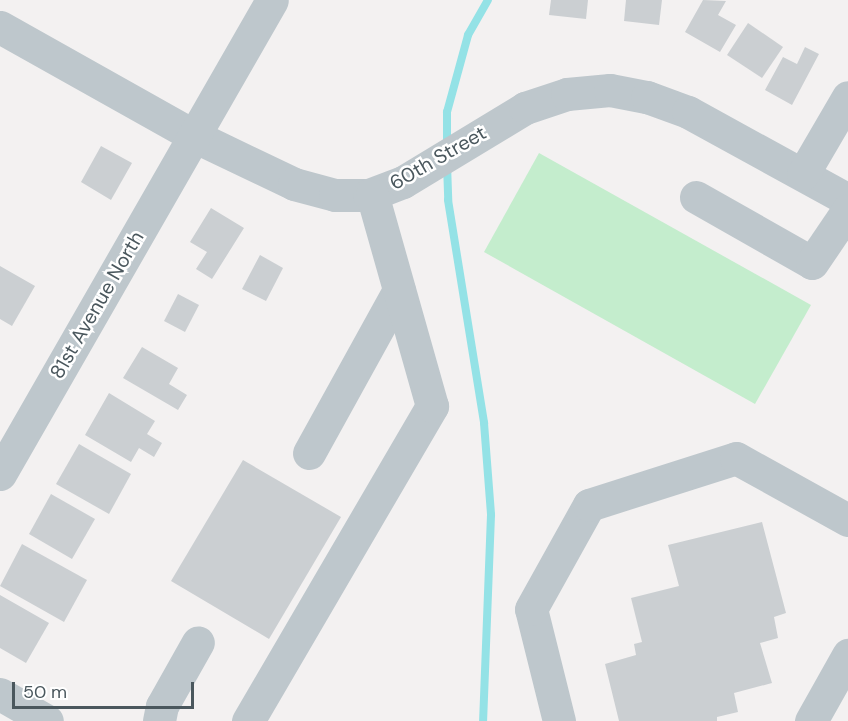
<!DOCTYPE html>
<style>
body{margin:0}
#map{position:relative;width:848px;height:721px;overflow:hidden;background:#f3f1f1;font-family:"DM Sans",sans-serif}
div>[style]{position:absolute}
.green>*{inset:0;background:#c4edcd}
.stream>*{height:8px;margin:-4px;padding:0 4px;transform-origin:4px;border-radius:4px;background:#94e2e6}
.building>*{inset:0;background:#cbcfd2}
.minor>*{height:33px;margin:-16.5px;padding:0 16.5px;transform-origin:16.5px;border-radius:16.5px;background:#bec7cc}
span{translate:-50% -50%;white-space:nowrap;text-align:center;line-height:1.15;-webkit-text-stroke:5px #fff;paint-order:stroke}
.street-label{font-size:20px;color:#4a575d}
.scale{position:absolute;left:12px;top:682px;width:182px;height:27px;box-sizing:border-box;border:3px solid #4a575d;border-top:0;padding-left:8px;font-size:18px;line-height:21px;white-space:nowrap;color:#4a575d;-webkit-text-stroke:4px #fff;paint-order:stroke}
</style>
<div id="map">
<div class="green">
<div style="clip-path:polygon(539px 153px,811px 305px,755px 404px,484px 252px)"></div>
</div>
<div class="stream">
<div style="left:447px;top:146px;width:34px;rotate:-90deg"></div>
<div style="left:447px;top:112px;width:80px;rotate:-74.7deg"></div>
<div style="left:468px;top:35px;width:40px;rotate:-60.3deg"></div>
<div style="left:447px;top:164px;width:36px;rotate:88deg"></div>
<div style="left:448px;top:200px;width:226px;rotate:80.8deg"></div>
<div style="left:484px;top:423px;width:92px;rotate:85.6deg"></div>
<div style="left:491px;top:515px;width:206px;rotate:92.2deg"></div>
</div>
<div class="building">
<div style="clip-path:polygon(551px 0,588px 0,586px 19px,549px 15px)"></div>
<div style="clip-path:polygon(626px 0,662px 0,659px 25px,624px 21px)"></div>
<div style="clip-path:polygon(703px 0,726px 1px,718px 15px,736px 25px,720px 52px,685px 32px)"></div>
<div style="clip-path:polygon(748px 23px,783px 47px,762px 78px,727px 55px)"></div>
<div style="clip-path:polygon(805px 47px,819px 54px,792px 105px,765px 90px,783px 57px,797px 64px)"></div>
<div style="clip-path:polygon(101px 146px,132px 163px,111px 200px,81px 182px)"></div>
<div style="clip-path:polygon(211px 208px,244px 228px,212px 279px,196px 269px,207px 252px,190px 242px)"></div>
<div style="clip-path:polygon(260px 255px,283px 268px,266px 301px,242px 289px)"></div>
<div style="clip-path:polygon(0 266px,35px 286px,12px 326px,0 319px)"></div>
<div style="clip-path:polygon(178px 294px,199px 305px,185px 332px,164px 321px)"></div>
<div style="clip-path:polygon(142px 347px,178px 368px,169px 384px,187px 395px,178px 410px,123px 378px)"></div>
<div style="clip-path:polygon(109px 393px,155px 421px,147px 434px,162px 443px,154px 457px,139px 448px,131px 462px,85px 435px)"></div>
<div style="clip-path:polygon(79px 444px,131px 474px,109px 514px,56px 484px)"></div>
<div style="clip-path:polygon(243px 460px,341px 517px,269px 639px,171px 581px)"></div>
<div style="clip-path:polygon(51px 494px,95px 519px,72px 559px,29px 534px)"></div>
<div style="clip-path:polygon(762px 522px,786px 613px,774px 617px,778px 638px,760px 643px,772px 683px,734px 693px,738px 712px,717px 717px,717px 721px,619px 721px,605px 664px,636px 655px,634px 644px,642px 642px,631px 598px,679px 586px,668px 545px)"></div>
<div style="clip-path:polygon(22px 544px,87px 580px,64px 622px,0 586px)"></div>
<div style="clip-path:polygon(0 595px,49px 623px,26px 663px,0 648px)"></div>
</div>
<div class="minor">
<div style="left:0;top:27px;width:223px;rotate:29.3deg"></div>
<div style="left:194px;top:136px;width:111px;rotate:25.6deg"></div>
<div style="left:294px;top:184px;width:42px;rotate:15deg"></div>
<div style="left:335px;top:195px;width:34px"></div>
<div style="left:369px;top:195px;width:36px;rotate:-21deg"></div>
<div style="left:403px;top:182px;width:143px;rotate:-31.2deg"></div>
<div style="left:525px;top:108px;width:44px;rotate:-18.4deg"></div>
<div style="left:567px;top:94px;width:43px;rotate:-5.3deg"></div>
<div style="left:610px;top:90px;width:38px;rotate:11deg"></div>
<div style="left:647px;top:97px;width:44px;rotate:20.1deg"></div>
<div style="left:688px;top:112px;width:183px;rotate:28.8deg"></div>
<div style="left:803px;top:174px;width:89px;rotate:-59.7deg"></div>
<div style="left:696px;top:197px;width:133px;rotate:29.6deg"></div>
<div style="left:812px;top:263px;width:64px;rotate:-55.8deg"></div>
<div style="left:309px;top:453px;width:186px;rotate:-61.1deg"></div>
<div style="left:0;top:474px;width:546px;rotate:-60.15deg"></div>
<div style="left:0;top:694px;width:54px;rotate:29.9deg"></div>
<div style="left:159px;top:721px;width:15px;rotate:-79deg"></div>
<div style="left:162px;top:706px;width:73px;rotate:-60.6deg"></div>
<div style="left:248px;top:721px;width:365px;rotate:-59.7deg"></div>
<div style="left:432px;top:406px;width:220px;rotate:-105.8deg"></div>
<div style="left:559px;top:721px;width:115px;rotate:-104deg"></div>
<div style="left:531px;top:609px;width:119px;rotate:-60.9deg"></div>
<div style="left:589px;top:505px;width:154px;rotate:-17.7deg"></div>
<div style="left:736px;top:458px;width:128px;rotate:29deg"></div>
<div style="left:811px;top:721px;width:76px;rotate:-60.7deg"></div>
</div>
<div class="street-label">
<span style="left:438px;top:158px;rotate:-30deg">60th Street</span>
<span style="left:97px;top:305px;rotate:-60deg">81st Avenue North</span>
</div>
<div class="scale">50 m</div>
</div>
